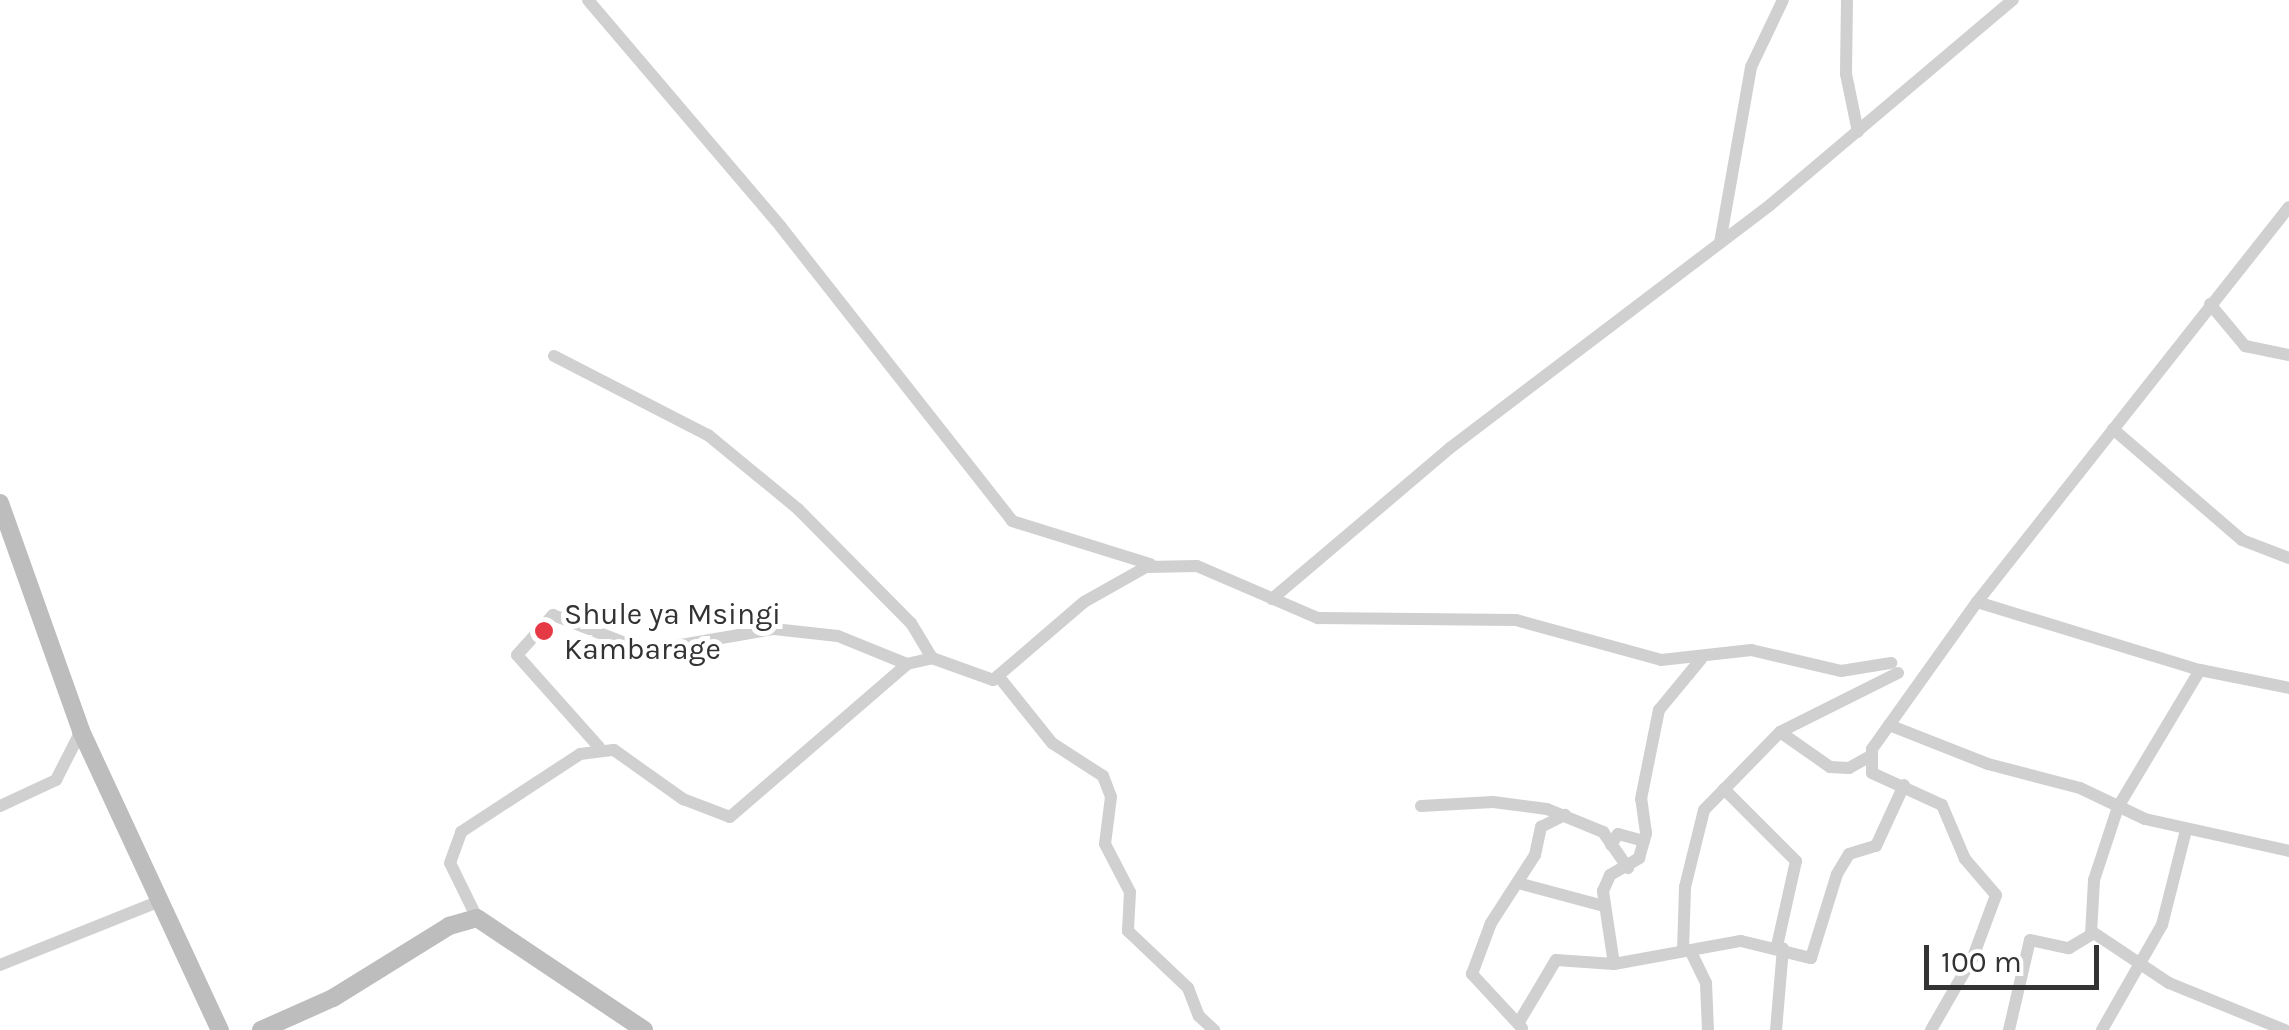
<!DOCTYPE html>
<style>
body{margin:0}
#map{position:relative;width:2289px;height:1030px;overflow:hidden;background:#fff;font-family:Karla,sans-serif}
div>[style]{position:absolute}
.street>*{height:12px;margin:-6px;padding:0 6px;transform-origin:6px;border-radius:6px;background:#d0d0d0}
.secondary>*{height:18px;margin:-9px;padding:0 9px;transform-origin:9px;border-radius:9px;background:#bdbdbd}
.dots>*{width:28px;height:28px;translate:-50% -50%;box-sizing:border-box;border:5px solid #fff;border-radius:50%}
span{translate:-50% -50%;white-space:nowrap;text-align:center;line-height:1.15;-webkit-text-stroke:10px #fff;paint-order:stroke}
.poi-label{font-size:30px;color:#333}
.left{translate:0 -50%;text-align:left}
.scale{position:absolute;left:1924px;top:945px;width:175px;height:45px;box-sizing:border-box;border:5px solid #333;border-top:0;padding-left:12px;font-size:30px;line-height:35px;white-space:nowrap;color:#333;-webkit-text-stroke:8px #fff;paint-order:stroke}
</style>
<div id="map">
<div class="street">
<div style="left:588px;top:0;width:298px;rotate:49.6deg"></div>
<div style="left:781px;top:227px;width:374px;rotate:51.8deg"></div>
<div style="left:1012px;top:521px;width:145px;rotate:17.3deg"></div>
<div style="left:1847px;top:0;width:74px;rotate:90.8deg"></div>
<div style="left:1846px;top:74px;width:59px;rotate:78.3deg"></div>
<div style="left:1720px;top:243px;width:179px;rotate:-80deg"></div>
<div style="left:1751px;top:67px;width:74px;rotate:-64.5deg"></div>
<div style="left:2210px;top:304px;width:55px;rotate:50.2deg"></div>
<div style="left:2245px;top:346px;width:45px;rotate:11.6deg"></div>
<div style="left:554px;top:356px;width:173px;rotate:27.2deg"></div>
<div style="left:708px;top:435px;width:117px;rotate:39.4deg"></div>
<div style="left:798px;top:509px;width:161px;rotate:45.3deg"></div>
<div style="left:911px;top:623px;width:41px;rotate:59deg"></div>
<div style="left:2113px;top:429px;width:170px;rotate:40.7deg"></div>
<div style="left:2242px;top:540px;width:50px;rotate:21deg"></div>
<div style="left:1272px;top:599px;width:233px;rotate:-40.3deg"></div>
<div style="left:1450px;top:448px;width:402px;rotate:-37.2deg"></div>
<div style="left:1770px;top:205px;width:318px;rotate:-40.2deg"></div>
<div style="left:1977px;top:602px;width:233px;rotate:17deg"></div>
<div style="left:2200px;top:670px;width:91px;rotate:11.4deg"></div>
<div style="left:999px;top:677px;width:85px;rotate:51.2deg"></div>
<div style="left:1052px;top:743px;width:61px;rotate:32.9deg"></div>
<div style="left:1103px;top:776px;width:22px;rotate:69deg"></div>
<div style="left:1111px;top:797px;width:47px;rotate:97.3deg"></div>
<div style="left:1105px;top:844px;width:54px;rotate:62.5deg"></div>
<div style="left:1130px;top:892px;width:39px;rotate:93deg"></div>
<div style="left:1128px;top:931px;width:83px;rotate:43.5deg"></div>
<div style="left:1188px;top:988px;width:30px;rotate:69deg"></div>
<div style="left:1199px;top:1016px;width:21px;rotate:43deg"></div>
<div style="left:1889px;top:725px;width:106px;rotate:21.5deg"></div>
<div style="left:1988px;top:764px;width:95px;rotate:14.6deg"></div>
<div style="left:2080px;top:788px;width:72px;rotate:25.5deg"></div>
<div style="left:2145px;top:819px;width:148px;rotate:12.5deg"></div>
<div style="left:1780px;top:732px;width:61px;rotate:35deg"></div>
<div style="left:1830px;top:767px;width:19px;rotate:3deg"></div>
<div style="left:1849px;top:768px;width:23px;rotate:-29deg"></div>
<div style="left:599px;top:747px;width:123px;rotate:-131.7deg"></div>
<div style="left:517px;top:655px;width:54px;rotate:-48deg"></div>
<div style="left:553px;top:615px;width:100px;rotate:21.2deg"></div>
<div style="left:646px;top:651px;width:130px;rotate:-9.8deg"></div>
<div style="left:774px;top:629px;width:64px;rotate:6.2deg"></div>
<div style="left:838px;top:636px;width:74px;rotate:22.1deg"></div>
<div style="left:1724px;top:789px;width:102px;rotate:45deg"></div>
<div style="left:1796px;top:861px;width:87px;rotate:102.6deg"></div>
<div style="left:0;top:806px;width:62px;rotate:-24.9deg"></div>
<div style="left:56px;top:780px;width:55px;rotate:-63deg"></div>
<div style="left:1421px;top:806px;width:72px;rotate:-3.2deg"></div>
<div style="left:1493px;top:802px;width:54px;rotate:7.4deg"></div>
<div style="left:1547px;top:809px;width:61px;rotate:22.3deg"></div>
<div style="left:1603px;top:832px;width:44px;rotate:55.2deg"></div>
<div style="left:1611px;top:845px;width:13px;rotate:-58deg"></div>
<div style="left:1618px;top:834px;width:27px;rotate:15deg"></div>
<div style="left:1518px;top:883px;width:85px;rotate:15deg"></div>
<div style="left:477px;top:918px;width:61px;rotate:-116.1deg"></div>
<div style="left:450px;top:863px;width:33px;rotate:-70deg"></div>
<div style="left:461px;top:832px;width:142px;rotate:-33.2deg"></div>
<div style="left:580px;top:754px;width:34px;rotate:-7deg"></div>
<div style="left:614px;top:750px;width:85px;rotate:35.4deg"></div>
<div style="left:683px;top:799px;width:50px;rotate:21deg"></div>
<div style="left:730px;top:817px;width:234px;rotate:-40.8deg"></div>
<div style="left:907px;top:664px;width:26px;rotate:-13deg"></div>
<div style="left:932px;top:658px;width:65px;rotate:19.8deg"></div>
<div style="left:993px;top:680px;width:120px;rotate:-40.6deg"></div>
<div style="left:1084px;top:602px;width:71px;rotate:-29.4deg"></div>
<div style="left:1146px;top:567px;width:51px;rotate:-1.1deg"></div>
<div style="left:1197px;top:566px;width:132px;rotate:23.3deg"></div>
<div style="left:1318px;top:618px;width:198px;rotate:0.6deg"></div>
<div style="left:1516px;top:620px;width:150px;rotate:15.4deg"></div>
<div style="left:1661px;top:660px;width:91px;rotate:-6.3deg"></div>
<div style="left:1751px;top:650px;width:92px;rotate:13.1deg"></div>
<div style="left:1841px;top:671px;width:51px;rotate:-9.1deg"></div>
<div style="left:2091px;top:934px;width:54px;rotate:-86.8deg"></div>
<div style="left:2094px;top:880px;width:77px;rotate:-71.8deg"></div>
<div style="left:2118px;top:807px;width:160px;rotate:-59.1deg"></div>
<div style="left:1690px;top:950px;width:37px;rotate:64deg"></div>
<div style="left:1706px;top:983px;width:47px;rotate:87.6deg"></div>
<div style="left:1683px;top:951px;width:64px;rotate:-88.2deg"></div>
<div style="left:1685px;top:887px;width:79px;rotate:-76.1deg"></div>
<div style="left:1704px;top:810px;width:109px;rotate:-45.7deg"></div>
<div style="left:1780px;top:732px;width:132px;rotate:-26.6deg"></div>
<div style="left:1614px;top:964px;width:74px;rotate:-98.6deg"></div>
<div style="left:1603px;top:891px;width:17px;rotate:-66deg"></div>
<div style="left:1610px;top:875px;width:34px;rotate:-30deg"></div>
<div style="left:1639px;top:858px;width:26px;rotate:-74deg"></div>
<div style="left:1646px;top:833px;width:34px;rotate:-98deg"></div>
<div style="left:1641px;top:799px;width:91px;rotate:-78.6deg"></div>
<div style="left:1659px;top:710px;width:66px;rotate:-50.5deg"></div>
<div style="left:0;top:965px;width:172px;rotate:-21.8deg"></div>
<div style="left:1519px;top:1022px;width:72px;rotate:-59.2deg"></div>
<div style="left:1556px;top:960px;width:58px;rotate:3.9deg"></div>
<div style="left:1614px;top:964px;width:129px;rotate:-10.3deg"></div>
<div style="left:1741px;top:941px;width:72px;rotate:13.7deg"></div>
<div style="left:1811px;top:958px;width:88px;rotate:-72.8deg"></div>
<div style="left:1837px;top:874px;width:23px;rotate:-59deg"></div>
<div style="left:1849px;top:854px;width:28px;rotate:-17deg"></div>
<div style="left:1876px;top:846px;width:67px;rotate:-65.3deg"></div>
<div style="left:1522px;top:1028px;width:74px;rotate:-132.8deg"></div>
<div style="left:1472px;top:974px;width:54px;rotate:-69.6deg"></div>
<div style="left:1491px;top:923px;width:81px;rotate:-57.1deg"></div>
<div style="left:1535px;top:855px;width:29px;rotate:-78deg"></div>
<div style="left:1541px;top:827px;width:27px;rotate:-27deg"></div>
<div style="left:1776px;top:1030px;width:82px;rotate:-85.1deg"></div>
<div style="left:1931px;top:1030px;width:84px;rotate:-60.1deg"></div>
<div style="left:1973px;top:957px;width:66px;rotate:-69.6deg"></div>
<div style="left:1996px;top:895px;width:48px;rotate:-130.7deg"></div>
<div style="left:1965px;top:859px;width:59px;rotate:-113.1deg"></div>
<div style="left:1942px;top:805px;width:77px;rotate:-155.4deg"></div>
<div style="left:1872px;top:773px;width:24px;rotate:-90deg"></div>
<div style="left:1872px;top:749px;width:181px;rotate:-54.5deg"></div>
<div style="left:1977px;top:602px;width:503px;rotate:-51.7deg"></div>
<div style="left:2009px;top:1030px;width:92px;rotate:-76.9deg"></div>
<div style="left:2030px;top:940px;width:40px;rotate:12deg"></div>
<div style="left:2069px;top:948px;width:29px;rotate:-31deg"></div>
<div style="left:2094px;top:933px;width:90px;rotate:33.7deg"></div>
<div style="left:2169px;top:983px;width:125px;rotate:22.1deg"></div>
<div style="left:2102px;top:1030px;width:121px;rotate:-60.3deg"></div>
<div style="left:2162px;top:925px;width:98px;rotate:-75.8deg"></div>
</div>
<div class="secondary">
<div style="left:0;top:503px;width:242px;rotate:70.4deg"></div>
<div style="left:81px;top:731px;width:330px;rotate:65.1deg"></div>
<div style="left:261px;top:1030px;width:79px;rotate:-24deg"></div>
<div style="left:333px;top:998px;width:137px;rotate:-31.8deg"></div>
<div style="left:449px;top:926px;width:29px;rotate:-16deg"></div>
<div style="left:477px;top:918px;width:201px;rotate:33.8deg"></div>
</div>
<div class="dots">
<div style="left:544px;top:631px;background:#e63946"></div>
</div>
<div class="poi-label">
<span class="left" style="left:564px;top:631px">Shule ya Msingi<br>Kambarage</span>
</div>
<div class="scale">100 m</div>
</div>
